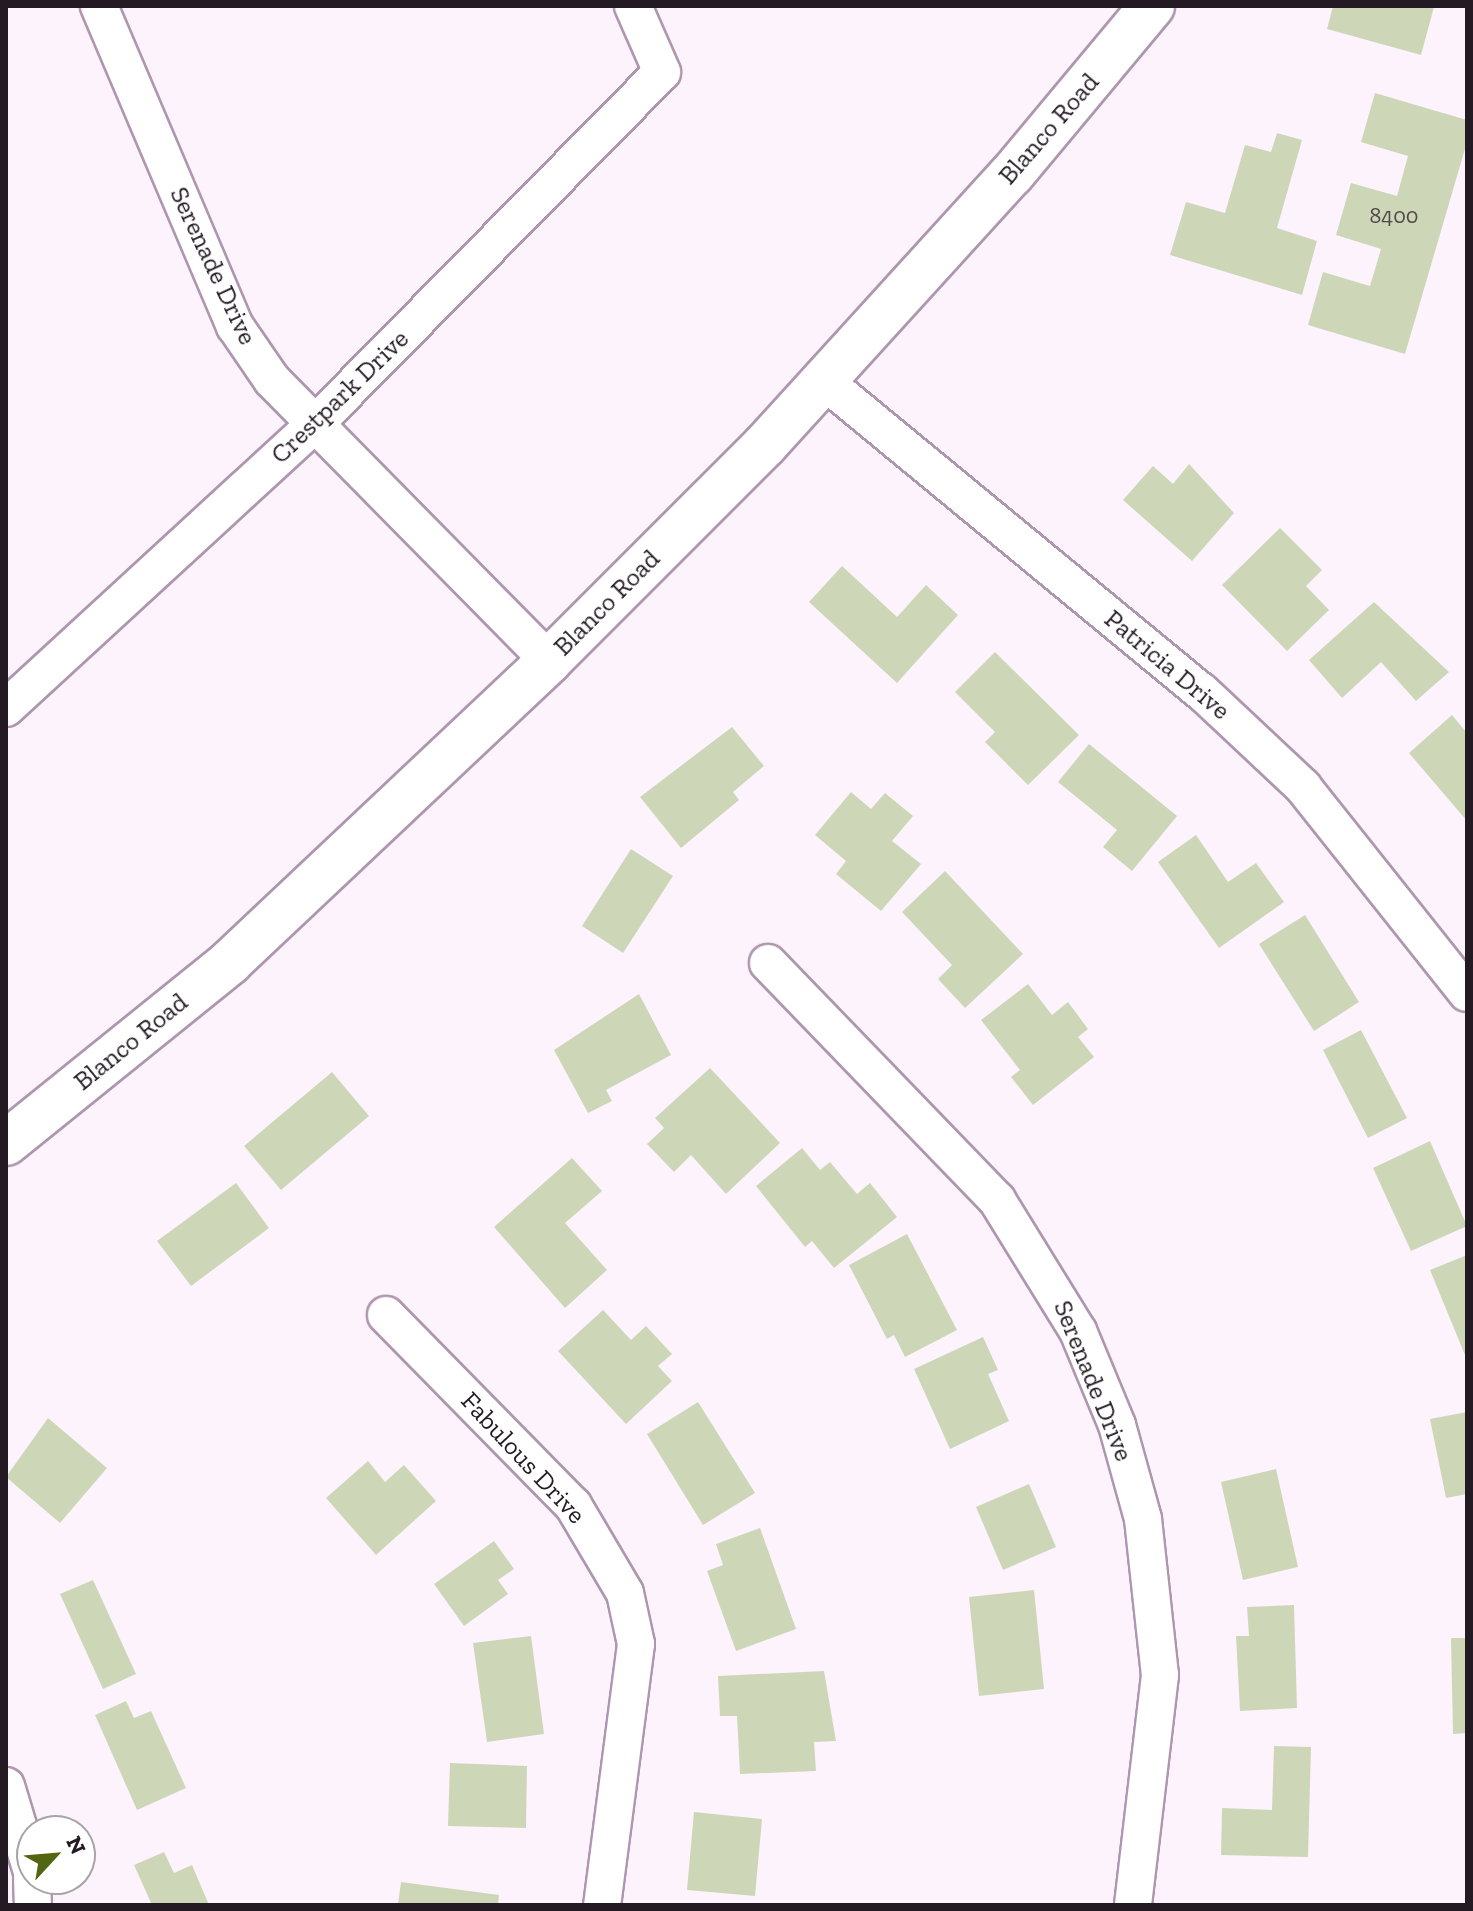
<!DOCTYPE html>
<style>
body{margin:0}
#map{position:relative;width:1473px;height:1911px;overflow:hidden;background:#fdf3fd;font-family:"Zilla Slab",serif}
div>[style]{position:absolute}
.building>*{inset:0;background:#cdd7b8}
.roads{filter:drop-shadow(2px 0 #ae96af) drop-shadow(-2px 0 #ae96af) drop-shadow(0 2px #ae96af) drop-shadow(0 -2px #ae96af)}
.minor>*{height:36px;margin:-18px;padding:0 18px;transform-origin:18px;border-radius:18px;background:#fff}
.primary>*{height:44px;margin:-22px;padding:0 22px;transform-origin:22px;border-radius:22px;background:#fff}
span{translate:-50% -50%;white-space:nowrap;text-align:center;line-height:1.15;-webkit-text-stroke:6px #fff;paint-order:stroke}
.number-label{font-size:22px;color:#4e4948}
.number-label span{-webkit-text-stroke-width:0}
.street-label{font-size:26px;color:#231a23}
.frame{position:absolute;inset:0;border:8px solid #231a23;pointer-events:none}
.north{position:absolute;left:16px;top:1815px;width:80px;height:80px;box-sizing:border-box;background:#fff;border:2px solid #a7a3a7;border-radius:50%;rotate:64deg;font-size:22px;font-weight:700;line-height:32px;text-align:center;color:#231a23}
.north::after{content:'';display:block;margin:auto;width:28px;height:36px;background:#526511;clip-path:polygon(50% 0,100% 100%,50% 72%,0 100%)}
</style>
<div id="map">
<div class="building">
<div style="clip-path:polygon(1333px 6px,1431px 6px,1434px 7px,1421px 55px,1327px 29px)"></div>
<div style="clip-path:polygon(1375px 93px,1467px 120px,1467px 142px,1405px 354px,1308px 325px,1323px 272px,1370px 286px,1381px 249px,1336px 235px,1351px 183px,1397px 196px,1408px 156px,1361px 142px)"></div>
<div style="clip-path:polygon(1277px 133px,1302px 140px,1277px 228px,1317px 241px,1302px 295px,1170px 255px,1186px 202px,1225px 213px,1245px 145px,1271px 152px)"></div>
<div style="clip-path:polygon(1189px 464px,1234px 513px,1192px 561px,1123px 500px,1153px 466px,1173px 484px)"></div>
<div style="clip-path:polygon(1280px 528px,1322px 570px,1306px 586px,1329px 610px,1287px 651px,1222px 585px)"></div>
<div style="clip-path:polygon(842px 566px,897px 617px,926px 585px,958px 615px,897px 683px,809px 602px)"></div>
<div style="clip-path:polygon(1374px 602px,1449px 672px,1416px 701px,1381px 662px,1342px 698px,1309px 660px)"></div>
<div style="clip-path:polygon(995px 652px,1079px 735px,1028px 785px,985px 742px,995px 732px,955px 692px)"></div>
<div style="clip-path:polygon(1452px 715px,1467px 733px,1467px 821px,1409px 753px)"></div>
<div style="clip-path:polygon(732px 727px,764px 766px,733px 792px,739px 800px,681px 848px,640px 797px)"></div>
<div style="clip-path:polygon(1089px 744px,1177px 816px,1132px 871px,1103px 847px,1117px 830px,1058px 782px)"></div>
<div style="clip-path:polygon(851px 792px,871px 809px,885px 793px,913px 816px,892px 841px,921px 864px,881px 911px,836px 874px,846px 861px,815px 835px)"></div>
<div style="clip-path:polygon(1196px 835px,1228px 882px,1256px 863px,1284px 902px,1219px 948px,1158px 862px)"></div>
<div style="clip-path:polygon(631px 849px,673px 876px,623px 953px,582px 926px)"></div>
<div style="clip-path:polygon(945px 871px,1023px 954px,965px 1008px,938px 979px,952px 965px,902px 912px)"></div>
<div style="clip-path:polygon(1305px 915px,1359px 1002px,1314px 1031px,1259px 944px)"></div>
<div style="clip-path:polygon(1028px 984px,1052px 1015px,1068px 1002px,1088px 1029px,1078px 1037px,1094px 1057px,1033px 1105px,1011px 1077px,1020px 1070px,981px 1020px)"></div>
<div style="clip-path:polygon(639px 994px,671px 1055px,606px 1090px,612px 1101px,588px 1113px,554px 1050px)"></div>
<div style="clip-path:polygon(1361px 1030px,1407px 1118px,1368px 1138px,1323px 1050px)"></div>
<div style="clip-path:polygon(710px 1068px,780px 1143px,726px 1194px,691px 1155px,674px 1172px,647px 1144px,664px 1128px,655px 1118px)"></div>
<div style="clip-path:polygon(332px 1072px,369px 1116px,281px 1190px,244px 1146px)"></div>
<div style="clip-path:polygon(1430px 1141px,1467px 1226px,1411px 1251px,1373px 1168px)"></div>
<div style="clip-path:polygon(802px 1148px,820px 1170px,830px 1162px,857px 1194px,870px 1183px,897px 1217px,834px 1268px,812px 1241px,805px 1247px,756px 1186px)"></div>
<div style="clip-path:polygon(572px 1158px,602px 1191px,565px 1223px,607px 1270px,565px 1308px,494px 1227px)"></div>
<div style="clip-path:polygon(236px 1183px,269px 1228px,191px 1286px,157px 1241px)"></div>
<div style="clip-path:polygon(907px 1234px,957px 1330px,905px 1357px,894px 1335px,887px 1339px,849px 1265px)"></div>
<div style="clip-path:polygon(1467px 1255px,1467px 1360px,1430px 1270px)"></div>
<div style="clip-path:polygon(603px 1310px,631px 1340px,646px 1326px,672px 1354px,658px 1366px,672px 1381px,626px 1424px,558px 1351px)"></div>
<div style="clip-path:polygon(983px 1337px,998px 1370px,988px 1374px,1009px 1421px,950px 1449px,914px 1369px)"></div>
<div style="clip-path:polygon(698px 1402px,755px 1493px,703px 1525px,647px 1434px)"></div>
<div style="clip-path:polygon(1467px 1412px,1467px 1494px,1446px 1498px,1430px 1419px)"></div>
<div style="clip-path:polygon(48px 1418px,107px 1468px,60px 1523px,6px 1477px)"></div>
<div style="clip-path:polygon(368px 1461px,385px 1482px,404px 1465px,436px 1501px,376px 1555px,326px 1498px)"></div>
<div style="clip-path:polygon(1276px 1469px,1298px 1567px,1243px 1580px,1221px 1482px)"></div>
<div style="clip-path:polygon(1029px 1484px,1056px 1547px,1003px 1570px,976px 1507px)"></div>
<div style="clip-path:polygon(760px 1528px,796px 1629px,736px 1651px,707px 1571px,723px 1565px,716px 1544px)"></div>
<div style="clip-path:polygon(494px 1541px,514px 1569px,498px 1580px,508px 1594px,464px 1626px,434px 1584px)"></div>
<div style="clip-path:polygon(93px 1580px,136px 1674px,103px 1689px,60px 1594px)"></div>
<div style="clip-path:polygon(1034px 1590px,1044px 1689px,979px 1696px,969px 1597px)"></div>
<div style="clip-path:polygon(1294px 1605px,1297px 1708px,1240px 1711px,1236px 1636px,1249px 1636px,1247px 1607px)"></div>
<div style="clip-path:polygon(531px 1636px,544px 1734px,487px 1742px,473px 1643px)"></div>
<div style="clip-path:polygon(1451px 1638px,1467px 1638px,1467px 1733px,1453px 1734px)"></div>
<div style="clip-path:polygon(824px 1671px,836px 1741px,814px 1742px,816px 1771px,740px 1774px,737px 1716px,720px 1716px,718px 1676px)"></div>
<div style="clip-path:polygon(126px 1701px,134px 1718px,151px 1711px,186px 1788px,137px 1810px,95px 1715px)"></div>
<div style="clip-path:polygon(1274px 1746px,1311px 1747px,1308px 1857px,1221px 1855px,1222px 1808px,1272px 1810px)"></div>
<div style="clip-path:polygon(450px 1763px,527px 1766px,526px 1828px,448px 1826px)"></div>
<div style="clip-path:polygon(694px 1812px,762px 1819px,755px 1896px,687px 1890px)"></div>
<div style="clip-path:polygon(164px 1852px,174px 1873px,192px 1865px,209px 1905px,152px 1905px,134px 1865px)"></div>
<div style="clip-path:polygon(401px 1882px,499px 1895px,498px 1905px,398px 1905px)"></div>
</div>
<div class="roads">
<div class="minor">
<div style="left:99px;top:6px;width:348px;rotate:67deg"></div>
<div style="left:235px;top:326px;width:65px;rotate:55.6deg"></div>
<div style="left:272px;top:380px;width:395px;rotate:45.4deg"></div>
<div style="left:823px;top:380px;width:491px;rotate:39.5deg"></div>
<div style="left:1202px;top:692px;width:139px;rotate:43.2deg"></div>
<div style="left:1303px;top:787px;width:263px;rotate:51.5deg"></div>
<div style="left:6px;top:708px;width:423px;rotate:-42.6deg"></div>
<div style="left:317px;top:422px;width:491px;rotate:-45.4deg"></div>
<div style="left:662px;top:72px;width:72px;rotate:-113.7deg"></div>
<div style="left:768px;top:963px;width:330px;rotate:46deg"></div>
<div style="left:997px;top:1200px;width:154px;rotate:58.3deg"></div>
<div style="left:1078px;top:1331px;width:102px;rotate:67.5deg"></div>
<div style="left:1117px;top:1425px;width:98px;rotate:74.5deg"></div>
<div style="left:1143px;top:1519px;width:157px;rotate:83.8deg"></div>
<div style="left:1160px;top:1675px;width:232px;rotate:96.7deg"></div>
<div style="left:386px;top:1315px;width:267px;rotate:45.5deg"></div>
<div style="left:573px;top:1505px;width:102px;rotate:59.4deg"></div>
<div style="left:625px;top:1593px;width:52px;rotate:77.8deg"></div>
<div style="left:636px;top:1644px;width:263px;rotate:97.4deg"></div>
<div style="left:6px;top:1786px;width:90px;rotate:73.2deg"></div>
<div style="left:32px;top:1879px;width:26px;rotate:88deg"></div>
</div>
<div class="primary">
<div style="left:6px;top:1143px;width:288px;rotate:-38.9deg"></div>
<div style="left:230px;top:962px;width:439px;rotate:-43.3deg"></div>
<div style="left:549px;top:661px;width:305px;rotate:-45deg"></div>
<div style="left:765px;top:445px;width:367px;rotate:-47.7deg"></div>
<div style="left:1012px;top:174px;width:219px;rotate:-50.2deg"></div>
</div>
</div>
<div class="number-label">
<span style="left:1394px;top:216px">8400</span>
</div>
<div class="street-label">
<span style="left:1049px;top:129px;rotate:-49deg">Blanco Road</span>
<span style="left:213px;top:266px;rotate:65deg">Serenade Drive</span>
<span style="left:340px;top:397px;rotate:-44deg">Crestpark Drive</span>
<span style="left:607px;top:603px;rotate:-45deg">Blanco Road</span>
<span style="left:1167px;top:665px;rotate:40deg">Patricia Drive</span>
<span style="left:131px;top:1042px;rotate:-39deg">Blanco Road</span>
<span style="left:1093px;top:1381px;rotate:68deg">Serenade Drive</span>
<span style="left:523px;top:1458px;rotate:47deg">Fabulous Drive</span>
</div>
<div class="frame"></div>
<div class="north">N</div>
</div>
